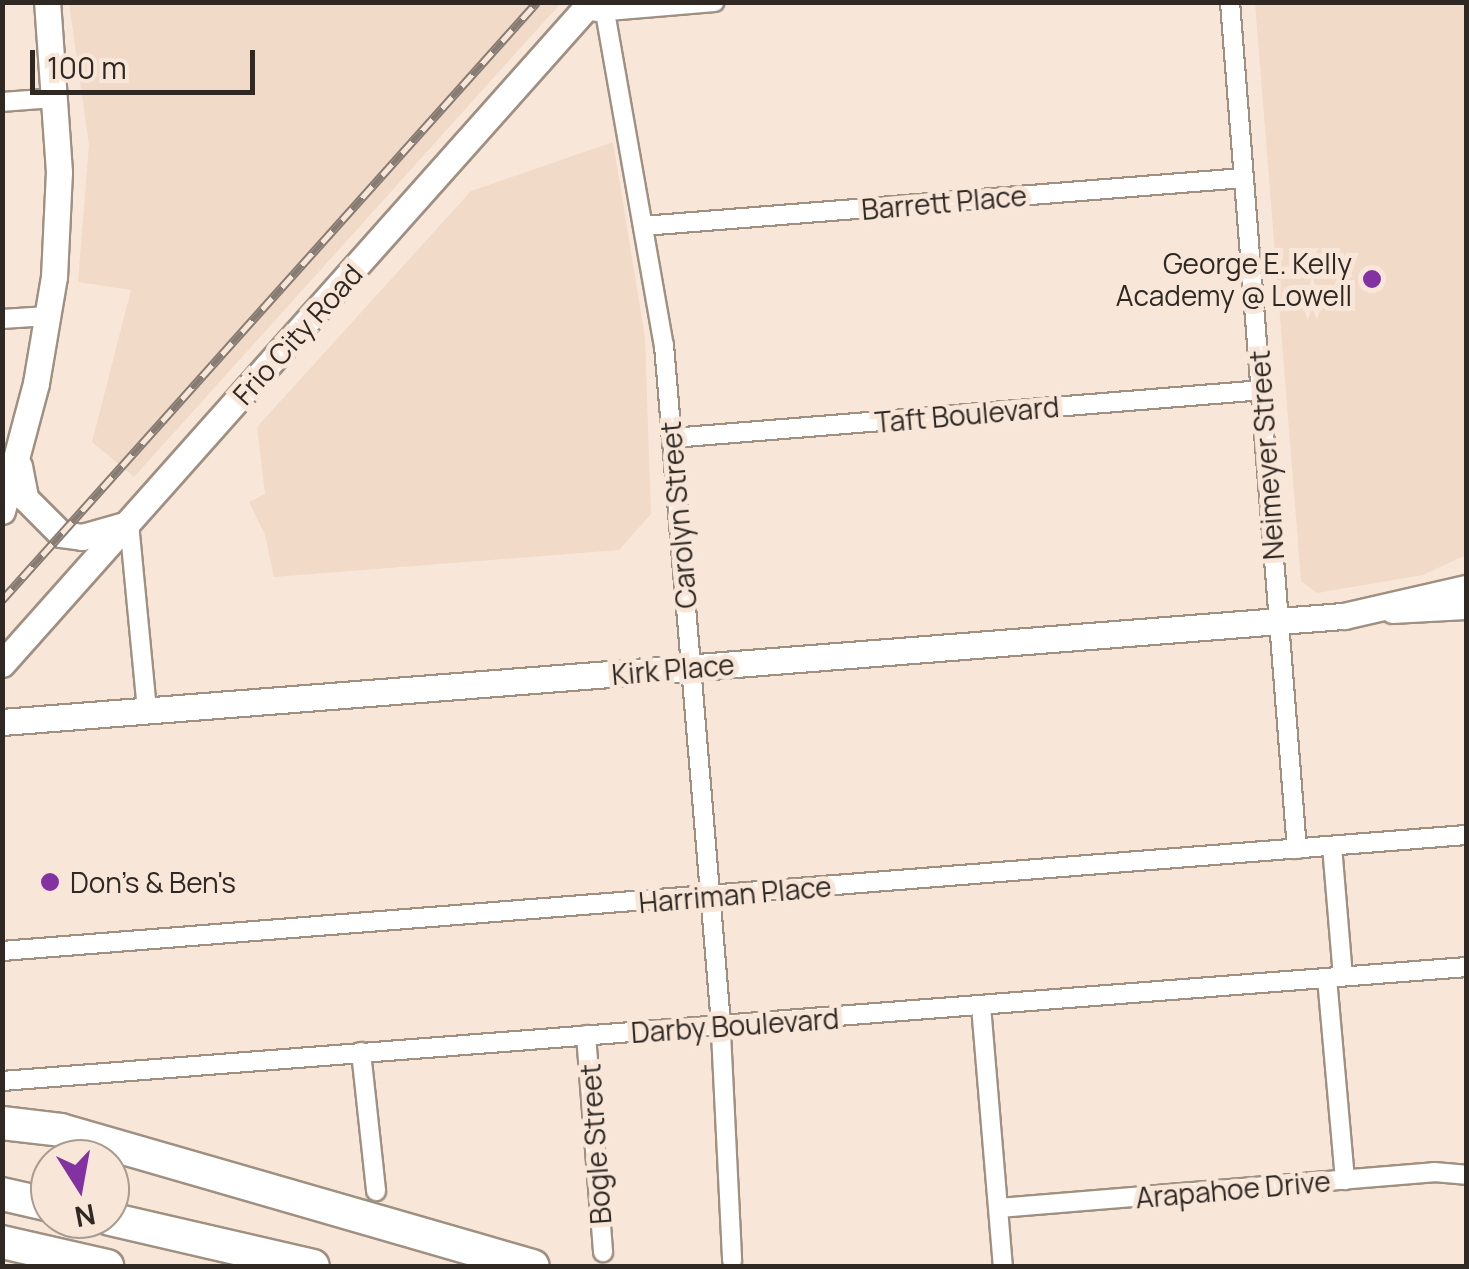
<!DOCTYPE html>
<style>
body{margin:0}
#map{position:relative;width:1469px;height:1269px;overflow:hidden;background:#f8e7d9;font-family:Manrope,sans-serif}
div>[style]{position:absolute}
.built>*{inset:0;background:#f1dac7}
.roads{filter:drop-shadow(2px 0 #9f9082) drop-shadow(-2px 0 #9f9082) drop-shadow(0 2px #9f9082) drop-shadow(0 -2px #9f9082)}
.street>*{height:18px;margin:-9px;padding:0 9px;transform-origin:9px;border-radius:9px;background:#fff}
.secondary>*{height:25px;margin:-12.5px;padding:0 12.5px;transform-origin:12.5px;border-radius:12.5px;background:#fff}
.highway>*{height:32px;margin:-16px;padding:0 16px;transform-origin:16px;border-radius:16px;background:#fff}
.rail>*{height:9px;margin-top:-4.5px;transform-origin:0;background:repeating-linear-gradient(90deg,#f8e7d9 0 15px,#877c73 0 30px);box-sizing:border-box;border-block:2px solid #877c73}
.dots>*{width:28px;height:28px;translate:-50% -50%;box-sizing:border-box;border:5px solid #f8e7d9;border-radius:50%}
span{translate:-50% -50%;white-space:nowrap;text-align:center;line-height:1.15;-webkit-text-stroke:10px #f8e7d9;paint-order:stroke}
.street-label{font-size:28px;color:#2f2823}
.poi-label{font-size:28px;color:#2f2823}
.right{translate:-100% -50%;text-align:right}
.left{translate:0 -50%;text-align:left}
.frame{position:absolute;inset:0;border:5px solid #2f2823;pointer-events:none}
.north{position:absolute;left:30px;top:1139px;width:100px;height:100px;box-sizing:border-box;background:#f8e7d9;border:2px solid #a89b90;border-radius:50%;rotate:169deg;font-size:28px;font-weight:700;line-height:40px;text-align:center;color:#2f2823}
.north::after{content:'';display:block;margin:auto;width:35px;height:45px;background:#8332a2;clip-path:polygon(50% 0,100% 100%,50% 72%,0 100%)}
.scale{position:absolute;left:30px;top:50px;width:225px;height:45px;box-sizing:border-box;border:5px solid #2f2823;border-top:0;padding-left:12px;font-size:30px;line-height:35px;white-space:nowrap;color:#2f2823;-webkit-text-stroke:8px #f8e7d9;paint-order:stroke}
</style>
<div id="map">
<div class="built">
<div style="clip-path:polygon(69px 3px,69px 2px,561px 3px,134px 477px,92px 442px,131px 290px,78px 282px,89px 145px)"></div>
<div style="clip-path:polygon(1255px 3px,1466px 3px,1466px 555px,1423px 575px,1317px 593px,1301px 581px)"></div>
<div style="clip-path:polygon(613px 142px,645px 337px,651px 514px,619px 550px,274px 577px,265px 535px,249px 502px,265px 494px,257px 427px,471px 191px)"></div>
</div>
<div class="roads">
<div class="street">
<div style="left:1230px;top:2px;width:850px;rotate:85.48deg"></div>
<div style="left:596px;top:12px;width:119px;rotate:-4.8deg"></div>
<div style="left:605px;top:12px;width:338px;rotate:80deg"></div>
<div style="left:664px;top:345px;width:669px;rotate:85.2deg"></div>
<div style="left:720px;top:1012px;width:249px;rotate:87.2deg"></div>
<div style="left:2px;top:102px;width:53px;rotate:-4.3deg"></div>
<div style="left:643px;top:226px;width:603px;rotate:-4.57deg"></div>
<div style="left:2px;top:319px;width:46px;rotate:-3.7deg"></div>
<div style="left:672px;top:438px;width:593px;rotate:-4.64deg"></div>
<div style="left:129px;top:523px;width:189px;rotate:84.5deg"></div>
<div style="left:1392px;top:614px;width:74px;rotate:-3.1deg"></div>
<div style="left:1332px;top:846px;width:131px;rotate:85.2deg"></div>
<div style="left:2px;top:951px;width:1469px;rotate:-4.53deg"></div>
<div style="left:1327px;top:978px;width:203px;rotate:84.9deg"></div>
<div style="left:981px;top:1006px;width:261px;rotate:85.2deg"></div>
<div style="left:586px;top:1035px;width:218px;rotate:85.5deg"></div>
<div style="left:361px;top:1052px;width:140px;rotate:83.8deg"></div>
<div style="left:2px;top:1081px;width:1468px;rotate:-4.45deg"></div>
<div style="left:999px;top:1208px;width:436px;rotate:-4.7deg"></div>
<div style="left:1434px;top:1172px;width:32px;rotate:5deg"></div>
</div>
<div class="secondary">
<div style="left:19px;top:466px;width:33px;rotate:79deg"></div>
<div style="left:25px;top:498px;width:51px;rotate:45deg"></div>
<div style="left:61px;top:534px;width:21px;rotate:8deg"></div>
<div style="left:82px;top:537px;width:44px;rotate:-15.9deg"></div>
<div style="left:2px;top:511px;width:132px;rotate:-75.1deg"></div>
<div style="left:36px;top:383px;width:108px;rotate:-80.4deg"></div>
<div style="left:54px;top:277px;width:105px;rotate:-87.3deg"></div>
<div style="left:59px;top:172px;width:170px;rotate:-94deg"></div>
<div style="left:2px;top:664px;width:886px;rotate:-48.34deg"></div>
<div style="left:2px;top:722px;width:1346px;rotate:-4.52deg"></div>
<div style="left:1344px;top:616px;width:125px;rotate:-12.9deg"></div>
</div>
<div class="highway">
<div style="left:2px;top:1123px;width:59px;rotate:6.8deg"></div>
<div style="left:61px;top:1130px;width:491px;rotate:16.1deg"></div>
<div style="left:2px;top:1194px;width:49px;rotate:12.9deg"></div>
<div style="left:110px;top:1219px;width:208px;rotate:13deg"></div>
<div style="left:2px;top:1242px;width:108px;rotate:12.9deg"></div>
</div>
</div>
<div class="rail">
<div style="left:2px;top:600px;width:802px;rotate:-48.18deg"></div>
</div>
<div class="dots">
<div style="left:1372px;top:279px;background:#8332a2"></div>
<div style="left:50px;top:882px;background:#8332a2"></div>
</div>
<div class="street-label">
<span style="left:944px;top:202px;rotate:-5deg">Barrett Place</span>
<span style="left:297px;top:334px;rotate:-48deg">Frio City Road</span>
<span style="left:967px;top:414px;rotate:-5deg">Taft Boulevard</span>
<span style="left:1266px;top:455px;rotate:-94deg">Neimeyer Street</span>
<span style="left:678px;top:515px;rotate:-95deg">Carolyn Street</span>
<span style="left:673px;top:669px;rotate:-5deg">Kirk Place</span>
<span style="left:735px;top:894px;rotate:-5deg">Harriman Place</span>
<span style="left:735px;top:1025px;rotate:-4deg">Darby Boulevard</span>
<span style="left:595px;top:1144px;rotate:-94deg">Bogle Street</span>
<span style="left:1233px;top:1189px;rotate:-5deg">Arapahoe Drive</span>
</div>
<div class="poi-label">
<span class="right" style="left:1352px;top:279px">George E. Kelly<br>Academy @ Lowell</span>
<span class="left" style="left:70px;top:882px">Don's &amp; Ben's</span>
</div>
<div class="frame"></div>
<div class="north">N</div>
<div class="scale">100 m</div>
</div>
